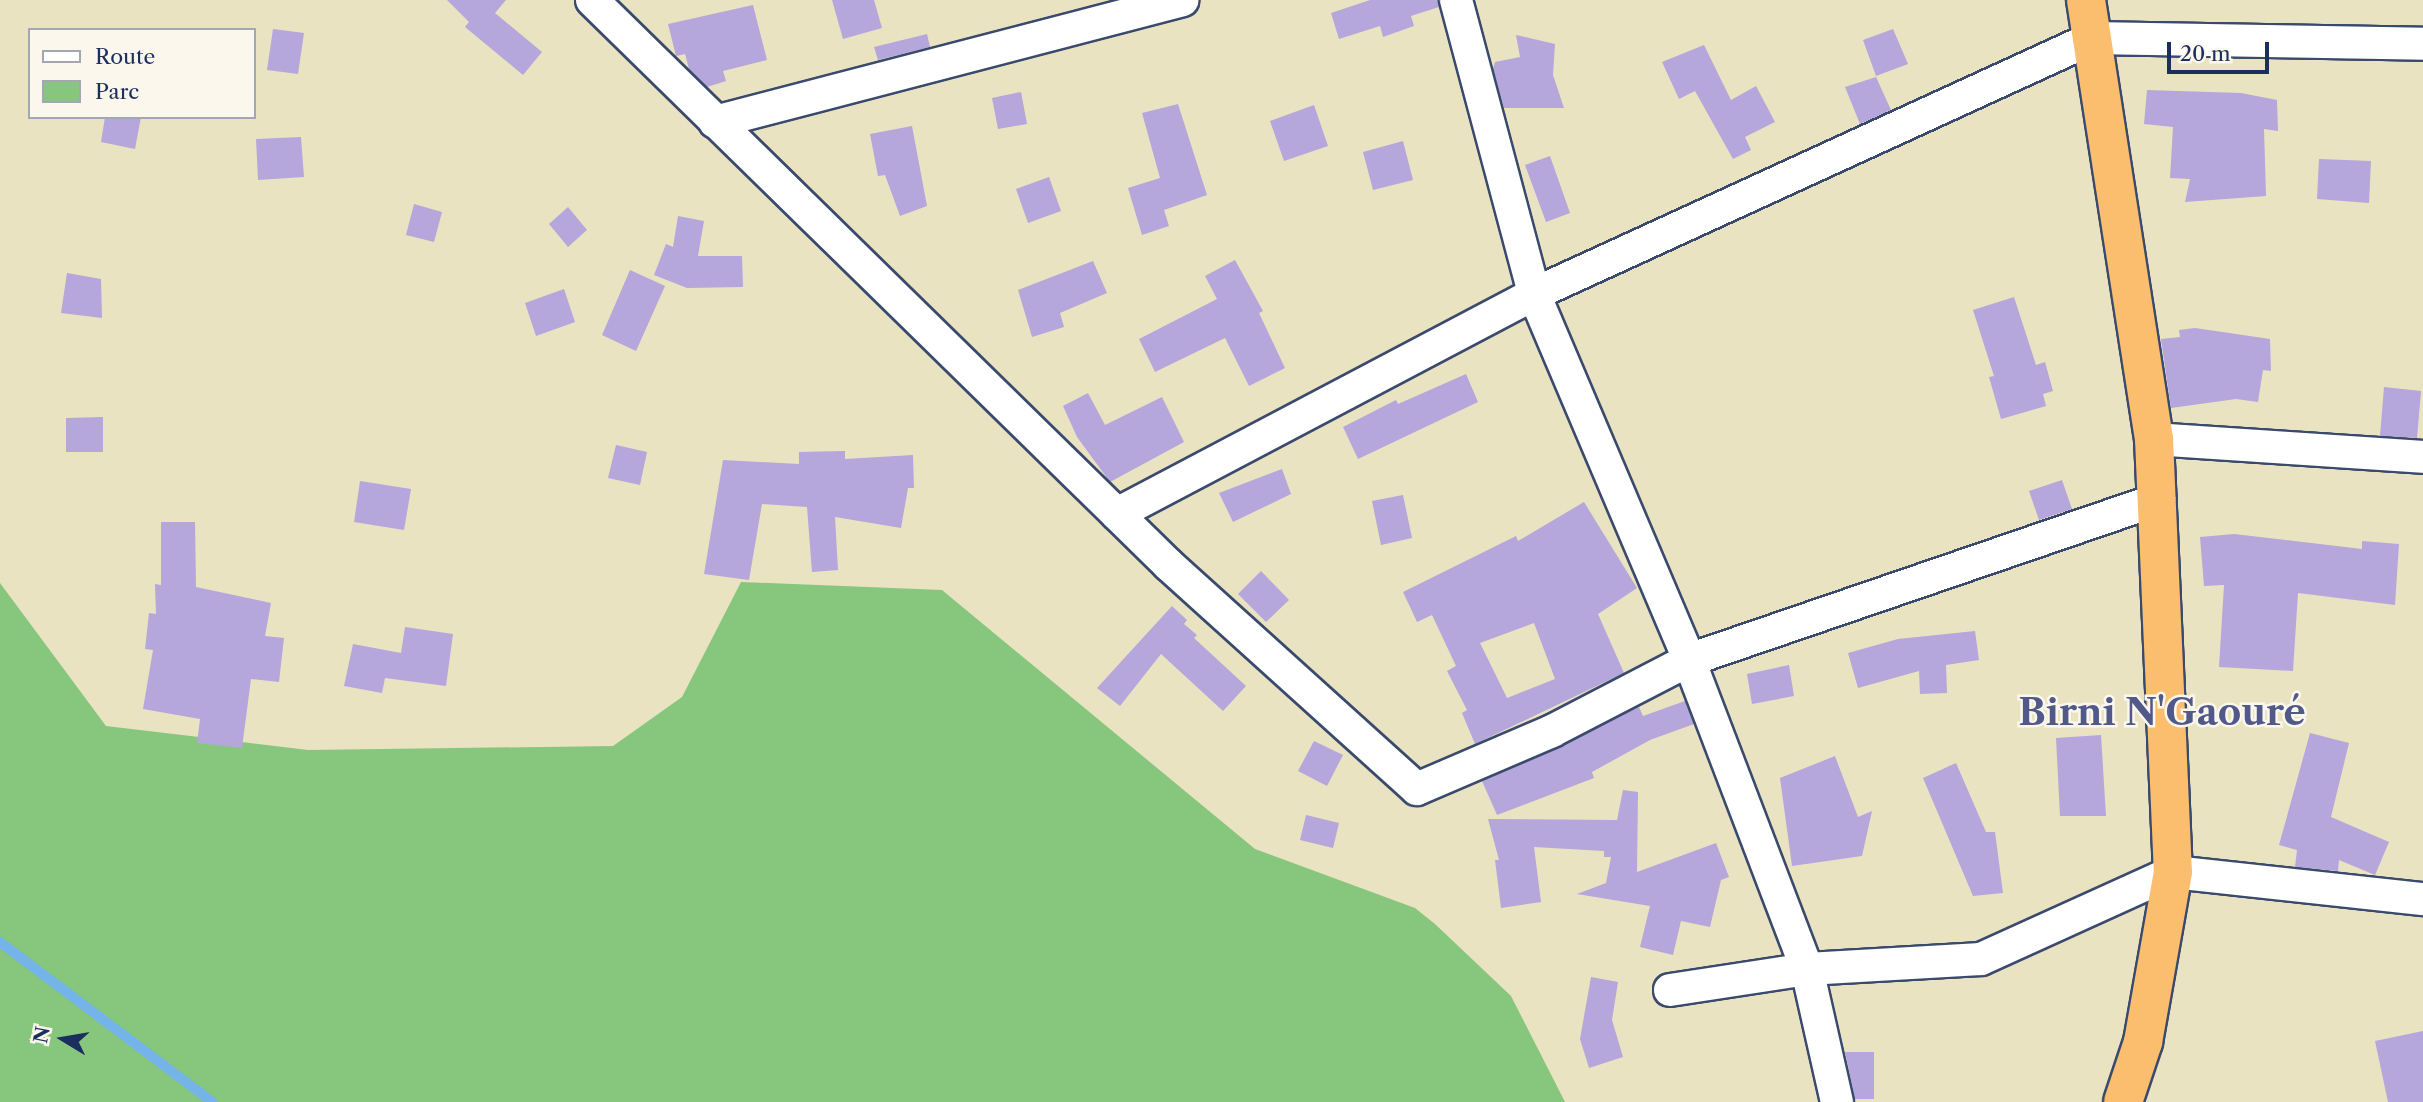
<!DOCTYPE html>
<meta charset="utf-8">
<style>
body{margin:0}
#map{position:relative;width:2423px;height:1102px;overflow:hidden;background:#e9e3c2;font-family:"Libre Caslon Text",serif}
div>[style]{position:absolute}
.green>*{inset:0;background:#86c67d}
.stream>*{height:10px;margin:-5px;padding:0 5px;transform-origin:5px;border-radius:5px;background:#75b4e8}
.building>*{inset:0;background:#b5a6db}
.roads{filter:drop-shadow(2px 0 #3a4a6d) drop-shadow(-2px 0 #3a4a6d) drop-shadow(0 2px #3a4a6d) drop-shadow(0 -2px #3a4a6d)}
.street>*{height:32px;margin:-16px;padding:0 16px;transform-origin:16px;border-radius:16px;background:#fff}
.highway>*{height:38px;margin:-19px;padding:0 19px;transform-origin:19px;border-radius:19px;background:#fbbe6e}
span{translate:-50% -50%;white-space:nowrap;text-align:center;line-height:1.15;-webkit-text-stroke:5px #fbf7ec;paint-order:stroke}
.town-label{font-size:37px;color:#51598a;font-weight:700}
.legend{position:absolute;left:28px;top:28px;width:228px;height:91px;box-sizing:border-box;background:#fbf7ec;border:2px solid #a1a7b3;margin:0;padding:9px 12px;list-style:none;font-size:21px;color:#1b2f5e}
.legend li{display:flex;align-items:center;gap:14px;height:35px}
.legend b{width:35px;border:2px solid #a1a7b3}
.north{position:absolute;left:28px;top:1004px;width:70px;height:70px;-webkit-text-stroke:5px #fbf7ec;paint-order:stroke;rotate:281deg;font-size:19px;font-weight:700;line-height:28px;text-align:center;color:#1b2f5e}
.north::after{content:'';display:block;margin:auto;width:24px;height:32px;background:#1b2f5e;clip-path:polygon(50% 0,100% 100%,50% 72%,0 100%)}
.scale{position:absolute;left:2167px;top:42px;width:102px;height:32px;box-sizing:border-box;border:4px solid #1b2f5e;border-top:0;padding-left:9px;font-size:21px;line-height:24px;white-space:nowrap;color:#1b2f5e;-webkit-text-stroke:5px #fbf7ec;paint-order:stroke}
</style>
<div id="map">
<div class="green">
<div style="clip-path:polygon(741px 582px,942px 590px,1255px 849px,1415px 908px,1435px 924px,1511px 996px,1565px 1102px,0 1102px,0 583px,106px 726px,308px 750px,613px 746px,682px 697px)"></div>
</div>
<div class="stream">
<div style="left:0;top:942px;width:266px;rotate:37deg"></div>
</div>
<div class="building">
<div style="clip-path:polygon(447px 0,506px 0,495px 13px,542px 52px,523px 75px,465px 27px,469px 22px)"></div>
<div style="clip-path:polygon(832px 0,874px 0,882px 28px,843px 39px)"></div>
<div style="clip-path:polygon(1370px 0,1438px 0,1439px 7px,1411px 16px,1414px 26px,1383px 37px,1380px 26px,1339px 39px,1331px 13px)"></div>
<div style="clip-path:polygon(753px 5px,767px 60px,723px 71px,726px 81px,707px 87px,689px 69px,685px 54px,676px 56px,668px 24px)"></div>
<div style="clip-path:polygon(273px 29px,304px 33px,298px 74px,267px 70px)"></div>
<div style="clip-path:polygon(1893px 29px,1908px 64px,1876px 76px,1863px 40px)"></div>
<div style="clip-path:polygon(927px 34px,930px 47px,878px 60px,874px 47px)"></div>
<div style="clip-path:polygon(1516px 35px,1555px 44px,1553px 75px,1564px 108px,1504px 108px,1493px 69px,1495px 62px,1520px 57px)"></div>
<div style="clip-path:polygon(1704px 45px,1731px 100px,1756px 86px,1775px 122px,1745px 137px,1751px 150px,1733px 159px,1695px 91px,1679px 99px,1662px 62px)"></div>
<div style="clip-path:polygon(1876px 77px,1891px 110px,1860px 124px,1845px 87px)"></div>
<div style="clip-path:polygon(2147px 90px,2241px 93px,2277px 100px,2278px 131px,2264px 129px,2266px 196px,2185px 202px,2190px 179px,2170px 178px,2173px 127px,2144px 124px)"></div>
<div style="clip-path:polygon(1021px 92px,1027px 124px,998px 129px,992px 98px)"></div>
<div style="clip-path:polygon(1178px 104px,1207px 195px,1164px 210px,1169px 226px,1142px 235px,1128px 188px,1160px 178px,1142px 113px)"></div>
<div style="clip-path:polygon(1314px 105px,1328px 146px,1284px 161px,1270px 121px)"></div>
<div style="clip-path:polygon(105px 117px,141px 117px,135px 149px,101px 142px)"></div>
<div style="clip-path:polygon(912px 126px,927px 206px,900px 216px,885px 175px,878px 176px,870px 134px)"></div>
<div style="clip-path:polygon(301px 137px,304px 177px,258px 180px,256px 139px)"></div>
<div style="clip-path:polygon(1403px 141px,1413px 180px,1373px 190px,1363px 152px)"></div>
<div style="clip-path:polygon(1550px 156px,1570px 213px,1546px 222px,1525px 165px)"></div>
<div style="clip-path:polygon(2319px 159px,2371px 161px,2369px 203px,2317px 199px)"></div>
<div style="clip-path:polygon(1049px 177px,1061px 211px,1028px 223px,1016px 189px)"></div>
<div style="clip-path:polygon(414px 204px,442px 212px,434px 242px,406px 235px)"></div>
<div style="clip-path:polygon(568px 207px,587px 230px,568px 247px,549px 224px)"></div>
<div style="clip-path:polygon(678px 216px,704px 221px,698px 256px,742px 256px,743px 287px,687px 288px,654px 275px,666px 244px,673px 247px)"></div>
<div style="clip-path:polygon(1235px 260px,1263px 311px,1259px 313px,1285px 368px,1249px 386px,1225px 338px,1155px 372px,1139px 339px,1217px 299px,1205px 276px)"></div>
<div style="clip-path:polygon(1093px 261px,1107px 293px,1060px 313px,1064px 327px,1032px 337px,1018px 290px)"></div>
<div style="clip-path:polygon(630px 270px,665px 286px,636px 351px,602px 335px)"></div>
<div style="clip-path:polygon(67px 273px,101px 279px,102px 318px,61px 313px)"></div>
<div style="clip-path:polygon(564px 289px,575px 322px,536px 336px,525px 303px)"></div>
<div style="clip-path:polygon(2014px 297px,2036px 365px,2045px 362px,2053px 391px,2043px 394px,2046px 406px,2001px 419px,1989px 377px,1994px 376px,1973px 310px)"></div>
<div style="clip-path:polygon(2195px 328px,2270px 339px,2271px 371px,2263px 370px,2258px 402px,2236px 399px,2171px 408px,2161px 339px,2180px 337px,2179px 330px)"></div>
<div style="clip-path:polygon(1466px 374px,1478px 402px,1358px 459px,1343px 427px,1396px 400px,1398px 404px)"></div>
<div style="clip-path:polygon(2384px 387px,2421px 391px,2417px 438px,2380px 436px)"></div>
<div style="clip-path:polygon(1088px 393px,1105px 425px,1162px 397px,1184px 442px,1110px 482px,1077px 437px,1063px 406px)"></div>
<div style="clip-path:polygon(103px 417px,103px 452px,66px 452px,66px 418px)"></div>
<div style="clip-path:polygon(616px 445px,647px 452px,640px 485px,608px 478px)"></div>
<div style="clip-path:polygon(845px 451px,845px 459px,913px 455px,914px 488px,908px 488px,901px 528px,835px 517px,838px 570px,812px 572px,807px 507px,762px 504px,749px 580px,704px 574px,723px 460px,799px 464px,799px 452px)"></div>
<div style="clip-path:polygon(1282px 469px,1291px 494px,1233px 522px,1219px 493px)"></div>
<div style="clip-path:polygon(2062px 480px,2072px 509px,2039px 520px,2029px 491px)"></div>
<div style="clip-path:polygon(360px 481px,411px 489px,404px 530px,354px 522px)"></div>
<div style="clip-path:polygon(1403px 495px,1412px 538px,1381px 545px,1372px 501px)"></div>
<div style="clip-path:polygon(evenodd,1584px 502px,1637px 588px,1598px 614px,1624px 673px,1475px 744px,1462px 713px,1467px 710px,1447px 671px,1456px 666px,1432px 615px,1417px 622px,1403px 592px,1516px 536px,1518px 541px,1584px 502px,1534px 623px,1555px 679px,1507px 698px,1480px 643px,1534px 623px)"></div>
<div style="clip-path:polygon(161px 522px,195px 522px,196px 587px,271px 603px,265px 636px,284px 638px,279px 682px,251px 679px,242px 748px,197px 743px,200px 719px,143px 709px,153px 650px,145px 649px,149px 613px,156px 614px,155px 584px,161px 585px)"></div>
<div style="clip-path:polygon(2234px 534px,2362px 549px,2362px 541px,2399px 544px,2395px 605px,2298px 593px,2293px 671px,2219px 667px,2224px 585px,2204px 586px,2200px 537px)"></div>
<div style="clip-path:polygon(1261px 571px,1289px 600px,1266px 622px,1238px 594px)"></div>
<div style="clip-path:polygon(1172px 606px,1187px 620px,1184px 624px,1197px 635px,1194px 638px,1246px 686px,1223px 711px,1161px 654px,1120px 706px,1097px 688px)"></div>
<div style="clip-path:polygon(405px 627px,453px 634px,446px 686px,385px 678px,382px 693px,344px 686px,353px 644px,401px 653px)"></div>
<div style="clip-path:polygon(1975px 631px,1979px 660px,1946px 665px,1947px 693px,1920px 694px,1919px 671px,1858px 688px,1848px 653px,1898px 639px)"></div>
<div style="clip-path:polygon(1789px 665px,1794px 696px,1752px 704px,1747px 674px)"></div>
<div style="clip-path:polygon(1685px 701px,1694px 724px,1650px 740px,1592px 772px,1594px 778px,1497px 815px,1482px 781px,1639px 707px,1643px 716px)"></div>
<div style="clip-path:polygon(2310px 733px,2349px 743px,2331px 817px,2389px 842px,2375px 875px,2339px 860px,2338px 871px,2295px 867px,2297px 850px,2279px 845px)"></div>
<div style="clip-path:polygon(2101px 735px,2106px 816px,2060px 816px,2056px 738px)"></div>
<div style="clip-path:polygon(1314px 741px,1343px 755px,1327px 786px,1298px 771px)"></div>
<div style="clip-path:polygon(1835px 756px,1858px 817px,1872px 811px,1862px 856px,1792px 866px,1780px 778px)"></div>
<div style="clip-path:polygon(1956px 763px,1986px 832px,1995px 832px,2003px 893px,1973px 896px,1923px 778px)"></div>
<div style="clip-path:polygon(1623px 790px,1638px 792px,1637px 872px,1716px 843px,1729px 877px,1721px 880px,1710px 927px,1681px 921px,1673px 955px,1640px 947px,1650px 906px,1577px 894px,1606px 883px,1611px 857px,1604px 857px,1604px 851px,1534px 847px,1541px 902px,1501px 908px,1495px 860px,1499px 860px,1488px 819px,1617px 820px)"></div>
<div style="clip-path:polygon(1306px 815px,1339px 823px,1333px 848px,1300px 840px)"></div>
<div style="clip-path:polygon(1591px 977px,1618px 982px,1612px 1020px,1623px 1057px,1589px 1068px,1580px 1039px)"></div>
<div style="clip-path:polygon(2423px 1031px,2423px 1102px,2388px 1102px,2375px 1041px)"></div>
<div style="clip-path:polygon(1845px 1052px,1874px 1052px,1874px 1099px,1855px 1099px)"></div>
</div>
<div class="roads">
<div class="street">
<div style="left:592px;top:0;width:808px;rotate:44.4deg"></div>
<div style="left:1169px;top:565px;width:334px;rotate:42.1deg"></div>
<div style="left:1417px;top:789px;width:147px;rotate:-23.2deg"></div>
<div style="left:1552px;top:731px;width:154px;rotate:-27.4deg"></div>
<div style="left:1689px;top:660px;width:497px;rotate:-18.9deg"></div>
<div style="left:1456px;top:0;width:304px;rotate:75.1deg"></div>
<div style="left:1534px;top:294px;width:397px;rotate:67deg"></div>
<div style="left:1689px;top:660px;width:331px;rotate:69.1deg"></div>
<div style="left:1807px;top:969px;width:136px;rotate:77.3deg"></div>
<div style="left:715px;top:122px;width:483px;rotate:-14.6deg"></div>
<div style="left:2154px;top:439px;width:270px;rotate:3.8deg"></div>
<div style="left:1117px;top:514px;width:471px;rotate:-27.8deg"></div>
<div style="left:1534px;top:294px;width:615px;rotate:-24.61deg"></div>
<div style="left:2093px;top:38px;width:330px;rotate:1deg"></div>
<div style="left:1670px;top:990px;width:139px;rotate:-8.7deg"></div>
<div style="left:1807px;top:969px;width:174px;rotate:-3.3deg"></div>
<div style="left:1981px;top:959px;width:211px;rotate:-24.4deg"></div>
<div style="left:2173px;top:872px;width:251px;rotate:6.2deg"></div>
</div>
<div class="highway">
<div style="left:2086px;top:0;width:444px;rotate:81.2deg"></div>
<div style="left:2154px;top:439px;width:433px;rotate:87.5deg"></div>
<div style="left:2173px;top:872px;width:173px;rotate:100deg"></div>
<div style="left:2143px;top:1042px;width:63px;rotate:108.4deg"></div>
</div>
</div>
<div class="town-label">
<span style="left:2162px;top:712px">Birni N'Gaouré</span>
</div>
<ul class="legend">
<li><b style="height:9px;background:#fff"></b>Route</li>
<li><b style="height:19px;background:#86c67d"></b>Parc</li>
</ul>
<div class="north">N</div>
<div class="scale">20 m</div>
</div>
